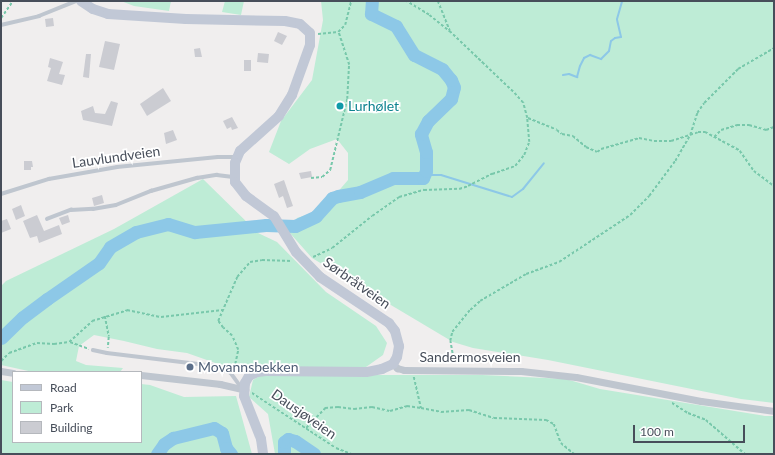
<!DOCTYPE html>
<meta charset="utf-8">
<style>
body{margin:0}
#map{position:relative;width:775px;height:455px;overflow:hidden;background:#f0eeee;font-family:Lato,sans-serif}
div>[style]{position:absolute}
.green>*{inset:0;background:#beecd6}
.stream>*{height:2px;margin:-1px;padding:0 1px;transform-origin:1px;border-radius:1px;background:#8dc8e7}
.river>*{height:13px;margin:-6.5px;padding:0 6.5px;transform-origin:6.5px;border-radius:6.5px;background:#8dc8e7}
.building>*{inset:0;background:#cbccd2}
.path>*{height:1.5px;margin-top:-0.75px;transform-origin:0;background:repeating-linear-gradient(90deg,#78c8ab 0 3px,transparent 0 5px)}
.lane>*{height:3.5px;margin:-1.75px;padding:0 1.75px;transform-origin:1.75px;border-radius:1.75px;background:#bfc6cf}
.street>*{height:7px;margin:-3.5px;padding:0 3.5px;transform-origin:3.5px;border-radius:3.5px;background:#bfc6cf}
.secondary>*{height:10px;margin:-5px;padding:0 5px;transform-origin:5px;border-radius:5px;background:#c1c8d6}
.dots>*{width:11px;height:11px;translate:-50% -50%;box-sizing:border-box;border:2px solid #fff;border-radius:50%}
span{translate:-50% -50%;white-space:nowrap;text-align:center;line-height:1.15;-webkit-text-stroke:3.5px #fff;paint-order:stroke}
.culture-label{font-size:14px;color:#0d838f}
.left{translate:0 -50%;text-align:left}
.street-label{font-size:14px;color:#474e5a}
.service-label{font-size:14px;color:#4e5e75}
.frame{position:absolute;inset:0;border:2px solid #474e5a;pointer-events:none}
.legend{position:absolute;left:12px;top:371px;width:130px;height:72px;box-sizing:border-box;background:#fff;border:1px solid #b5b8bd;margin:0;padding:5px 7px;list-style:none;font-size:12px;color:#474e5a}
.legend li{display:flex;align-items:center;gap:8px;height:20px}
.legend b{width:20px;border:1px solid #b5b8bd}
.scale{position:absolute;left:633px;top:425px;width:112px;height:18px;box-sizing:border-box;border:2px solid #474e5a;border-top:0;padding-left:5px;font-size:12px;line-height:14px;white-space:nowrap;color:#474e5a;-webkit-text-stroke:3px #fff;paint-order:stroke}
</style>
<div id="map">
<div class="green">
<div style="clip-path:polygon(121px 1px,171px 1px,169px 11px,134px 6px)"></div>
<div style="clip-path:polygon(225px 1px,244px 1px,241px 15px,222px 12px)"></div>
<div style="clip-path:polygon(321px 1px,774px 1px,774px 403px,741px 399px,548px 360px,473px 348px,453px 342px,312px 258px,289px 232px,297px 218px,322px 210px,348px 180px,348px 153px,337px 139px,310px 149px,289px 164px,269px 152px,281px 121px,312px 80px,323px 20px)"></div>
<div style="clip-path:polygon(203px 179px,258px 233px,277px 242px,326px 292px,376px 326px,387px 343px,383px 355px,366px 367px,258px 368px,221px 365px,187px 353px,157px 349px,124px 341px,94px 335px,79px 346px,76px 361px,86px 365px,123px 368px,120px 372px,33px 372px,1px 365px,1px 286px,6px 281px,114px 229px)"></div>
<div style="clip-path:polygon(261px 375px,482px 375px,566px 379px,600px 389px,765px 416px,774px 416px,774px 454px,275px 454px,268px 414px,249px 397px,253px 380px)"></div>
<div style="clip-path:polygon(1px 380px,13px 382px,13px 442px,141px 442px,141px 384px,150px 385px,184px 397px,236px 396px,252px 454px,1px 454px)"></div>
</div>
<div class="stream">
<div style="left:563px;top:75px;width:6px;rotate:-9deg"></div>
<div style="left:569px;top:74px;width:9px;rotate:21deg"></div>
<div style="left:577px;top:77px;width:11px;rotate:-75deg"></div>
<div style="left:580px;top:66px;width:9px;rotate:-63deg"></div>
<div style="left:584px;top:58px;width:7px;rotate:-27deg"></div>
<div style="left:590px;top:55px;width:12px;rotate:20deg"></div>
<div style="left:601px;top:59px;width:11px;rotate:-45deg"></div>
<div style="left:609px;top:51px;width:10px;rotate:-79deg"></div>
<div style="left:611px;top:41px;width:5px;rotate:-37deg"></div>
<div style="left:615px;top:38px;width:6px;rotate:-9deg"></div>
<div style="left:621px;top:37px;width:18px;rotate:-103deg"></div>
<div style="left:617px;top:19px;width:19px;rotate:-74deg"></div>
<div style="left:425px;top:175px;width:16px"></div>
<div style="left:441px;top:175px;width:74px;rotate:17.2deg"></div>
<div style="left:512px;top:197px;width:14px;rotate:-36deg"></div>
<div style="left:523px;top:189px;width:33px;rotate:-51deg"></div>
</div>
<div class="river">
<div style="left:1px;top:338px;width:30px;rotate:-44deg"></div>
<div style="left:23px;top:317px;width:30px;rotate:-37deg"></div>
<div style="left:47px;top:299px;width:63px;rotate:-34.7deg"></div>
<div style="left:99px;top:263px;width:19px;rotate:-55deg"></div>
<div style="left:110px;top:247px;width:30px;rotate:-30deg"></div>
<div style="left:136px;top:232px;width:33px;rotate:-14deg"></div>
<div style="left:168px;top:224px;width:28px;rotate:17deg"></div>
<div style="left:195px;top:232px;width:71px;rotate:-5.6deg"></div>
<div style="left:266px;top:225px;width:29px;rotate:2deg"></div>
<div style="left:295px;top:226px;width:23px;rotate:-25deg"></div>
<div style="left:316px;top:216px;width:24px;rotate:-48deg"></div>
<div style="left:332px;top:198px;width:6px;rotate:-18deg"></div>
<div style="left:338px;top:196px;width:22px;rotate:-10deg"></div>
<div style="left:360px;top:192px;width:36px;rotate:-23deg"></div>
<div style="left:393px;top:178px;width:30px"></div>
<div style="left:423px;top:178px;width:8px;rotate:-67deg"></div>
<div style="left:426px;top:171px;width:19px;rotate:-90deg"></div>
<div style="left:426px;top:152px;width:19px;rotate:-106deg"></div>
<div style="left:421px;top:134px;width:15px;rotate:-62deg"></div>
<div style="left:428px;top:121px;width:32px;rotate:-44deg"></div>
<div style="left:451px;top:99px;width:12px;rotate:-76deg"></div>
<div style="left:454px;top:87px;width:8px;rotate:-113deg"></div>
<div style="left:451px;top:80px;width:14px;rotate:-129deg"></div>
<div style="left:442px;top:69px;width:31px;rotate:-153deg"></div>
<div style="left:414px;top:55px;width:34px;rotate:-122deg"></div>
<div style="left:396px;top:26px;width:28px;rotate:-154deg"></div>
<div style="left:371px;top:14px;width:13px;rotate:-86deg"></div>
<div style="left:157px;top:454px;width:12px;rotate:-55deg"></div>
<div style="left:164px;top:444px;width:11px;rotate:-34deg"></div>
<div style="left:173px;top:438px;width:42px;rotate:-13.7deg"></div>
<div style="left:214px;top:428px;width:9px;rotate:32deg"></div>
<div style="left:222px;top:433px;width:16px;rotate:75deg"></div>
<div style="left:226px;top:448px;width:8px;rotate:50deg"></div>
<div style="left:284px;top:454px;width:12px;rotate:-90deg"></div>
<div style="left:284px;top:442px;width:5px;rotate:-37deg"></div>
<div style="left:288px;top:439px;width:7px;rotate:16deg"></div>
<div style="left:295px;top:441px;width:23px;rotate:34deg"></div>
</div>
<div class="building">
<div style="clip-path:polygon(53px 18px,54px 26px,46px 27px,45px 19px)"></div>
<div style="clip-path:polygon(278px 32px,287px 36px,282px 45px,274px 41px)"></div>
<div style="clip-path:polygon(105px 41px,120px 44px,114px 70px,99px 67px)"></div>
<div style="clip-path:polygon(200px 48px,202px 57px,195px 57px,194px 49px)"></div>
<div style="clip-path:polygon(258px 53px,269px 54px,268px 63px,257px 62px)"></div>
<div style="clip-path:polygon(86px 54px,91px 54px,89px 78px,83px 77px)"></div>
<div style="clip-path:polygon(50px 58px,63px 62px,59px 74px,65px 75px,62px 85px,47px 81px,51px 68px,48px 67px)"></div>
<div style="clip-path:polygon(244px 60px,251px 60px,251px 71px,244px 71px)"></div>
<div style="clip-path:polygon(163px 88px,171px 101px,147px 116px,140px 104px)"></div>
<div style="clip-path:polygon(111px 101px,118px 103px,112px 126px,83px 120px,81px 111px,93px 106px,95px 113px,105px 114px)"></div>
<div style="clip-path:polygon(232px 117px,238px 128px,232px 130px,231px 127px,227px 129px,223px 121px)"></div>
<div style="clip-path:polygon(173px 130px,177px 140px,166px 144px,164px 133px)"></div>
<div style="clip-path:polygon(24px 161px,32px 161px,33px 167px,31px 167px,31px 170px,24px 170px)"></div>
<div style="clip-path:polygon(311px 171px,312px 177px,301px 179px,299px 173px)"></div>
<div style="clip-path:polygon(284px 180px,293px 206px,287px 208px,283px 196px,279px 198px,274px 184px)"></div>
<div style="clip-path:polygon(102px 195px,104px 203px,94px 206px,92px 198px)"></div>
<div style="clip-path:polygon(21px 205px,25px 216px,16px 220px,12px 209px)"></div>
<div style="clip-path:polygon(37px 215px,44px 231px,59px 225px,62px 234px,39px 243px,37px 236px,30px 238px,23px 221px)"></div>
<div style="clip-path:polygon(68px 215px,70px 222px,62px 225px,59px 218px)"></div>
<div style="clip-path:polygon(7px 219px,11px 229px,1px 233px,1px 221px)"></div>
</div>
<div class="path">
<div style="left:438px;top:1px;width:32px;rotate:68deg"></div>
<div style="left:1px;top:18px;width:21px;rotate:-55deg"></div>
<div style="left:318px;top:34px;width:20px;rotate:-6deg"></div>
<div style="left:338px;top:32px;width:10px;rotate:-45deg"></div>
<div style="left:345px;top:25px;width:25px;rotate:-76deg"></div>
<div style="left:528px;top:118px;width:31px;rotate:22deg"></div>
<div style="left:557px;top:130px;width:6px;rotate:39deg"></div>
<div style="left:562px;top:134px;width:11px;rotate:10deg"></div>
<div style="left:573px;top:136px;width:17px;rotate:40deg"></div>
<div style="left:586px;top:147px;width:12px;rotate:24deg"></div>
<div style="left:597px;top:152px;width:5px;rotate:-37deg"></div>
<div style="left:601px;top:149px;width:40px;rotate:-16deg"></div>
<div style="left:639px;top:138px;width:15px;rotate:11deg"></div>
<div style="left:654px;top:141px;width:17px"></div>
<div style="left:671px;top:141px;width:28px;rotate:-18deg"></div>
<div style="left:698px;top:132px;width:7px"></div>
<div style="left:705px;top:132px;width:40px;rotate:28deg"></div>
<div style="left:740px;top:151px;width:24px;rotate:55deg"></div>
<div style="left:754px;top:171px;width:25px;rotate:37deg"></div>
<div style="left:714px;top:137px;width:10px;rotate:-45deg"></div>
<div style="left:721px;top:130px;width:17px;rotate:-17deg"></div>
<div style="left:737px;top:125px;width:12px"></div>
<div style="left:749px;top:125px;width:18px;rotate:16deg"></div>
<div style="left:766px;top:130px;width:9px;rotate:-21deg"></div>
<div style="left:311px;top:178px;width:11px;rotate:-5deg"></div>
<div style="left:322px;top:177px;width:11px;rotate:-41deg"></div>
<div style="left:330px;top:170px;width:73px;rotate:-76.5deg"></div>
<div style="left:347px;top:99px;width:34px;rotate:-87deg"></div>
<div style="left:349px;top:65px;width:35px;rotate:-108deg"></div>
<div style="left:313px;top:257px;width:21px;rotate:-25deg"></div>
<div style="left:332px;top:248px;width:51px;rotate:-38.7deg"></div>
<div style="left:372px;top:216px;width:33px;rotate:-35deg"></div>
<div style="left:399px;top:197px;width:26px;rotate:-16deg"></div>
<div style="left:424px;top:190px;width:35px;rotate:-2deg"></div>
<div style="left:459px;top:189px;width:9px;rotate:-18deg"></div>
<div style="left:468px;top:186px;width:27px;rotate:-27deg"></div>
<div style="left:492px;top:174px;width:24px;rotate:-19deg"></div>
<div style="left:515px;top:166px;width:14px;rotate:-51deg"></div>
<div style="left:524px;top:155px;width:14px;rotate:-69deg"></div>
<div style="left:529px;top:142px;width:24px;rotate:-95deg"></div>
<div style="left:527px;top:118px;width:16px;rotate:-105deg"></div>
<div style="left:523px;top:103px;width:15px;rotate:-132deg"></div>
<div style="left:513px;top:92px;width:86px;rotate:-136.4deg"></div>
<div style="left:451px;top:33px;width:28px;rotate:-141deg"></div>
<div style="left:429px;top:15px;width:27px;rotate:-149deg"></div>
<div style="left:105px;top:316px;width:21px;rotate:79deg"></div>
<div style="left:109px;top:337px;width:11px;rotate:95deg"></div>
<div style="left:70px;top:342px;width:20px;rotate:20deg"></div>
<div style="left:1px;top:361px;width:11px;rotate:-45deg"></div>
<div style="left:9px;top:353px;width:30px;rotate:-20deg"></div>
<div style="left:37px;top:343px;width:17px;rotate:3deg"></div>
<div style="left:54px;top:344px;width:15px;rotate:-8deg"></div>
<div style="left:69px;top:342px;width:31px;rotate:-42deg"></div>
<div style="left:92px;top:321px;width:37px;rotate:-17deg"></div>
<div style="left:127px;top:310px;width:35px;rotate:12deg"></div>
<div style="left:161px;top:317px;width:62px;rotate:-6.4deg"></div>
<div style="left:454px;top:363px;width:22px;rotate:-100deg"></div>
<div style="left:450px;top:341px;width:9px;rotate:-77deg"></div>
<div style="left:452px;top:332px;width:28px;rotate:-51deg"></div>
<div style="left:470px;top:310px;width:13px;rotate:-42deg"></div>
<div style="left:480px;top:301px;width:53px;rotate:-30.4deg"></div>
<div style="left:526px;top:274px;width:35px;rotate:-20deg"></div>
<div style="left:559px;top:262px;width:85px;rotate:-33.5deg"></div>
<div style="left:630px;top:215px;width:27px;rotate:-45deg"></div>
<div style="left:649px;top:196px;width:44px;rotate:-53.4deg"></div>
<div style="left:675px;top:161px;width:30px;rotate:-60deg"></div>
<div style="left:690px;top:135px;width:23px;rotate:-72deg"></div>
<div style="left:697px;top:113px;width:12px;rotate:-55deg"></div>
<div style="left:704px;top:103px;width:48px;rotate:-45deg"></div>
<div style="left:738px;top:69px;width:42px;rotate:-30.3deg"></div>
<div style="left:234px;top:369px;width:19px;rotate:-78deg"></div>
<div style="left:238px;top:350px;width:15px;rotate:-113deg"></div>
<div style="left:232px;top:336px;width:12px;rotate:-138deg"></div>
<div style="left:223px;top:328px;width:9px;rotate:-126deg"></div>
<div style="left:218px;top:321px;width:48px;rotate:-66.6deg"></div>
<div style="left:237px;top:277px;width:20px;rotate:-49deg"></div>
<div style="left:250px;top:262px;width:12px;rotate:-9deg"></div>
<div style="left:262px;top:260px;width:30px;rotate:2deg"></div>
<div style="left:414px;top:377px;width:32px;rotate:77deg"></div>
<div style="left:421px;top:408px;width:20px;rotate:11deg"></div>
<div style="left:441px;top:412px;width:28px;rotate:-4deg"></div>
<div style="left:469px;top:410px;width:26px;rotate:18deg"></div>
<div style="left:494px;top:418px;width:52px;rotate:2.2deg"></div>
<div style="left:546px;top:420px;width:9px;rotate:27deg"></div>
<div style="left:554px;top:424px;width:20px;rotate:70deg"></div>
<div style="left:561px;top:443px;width:17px;rotate:40deg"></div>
<div style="left:252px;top:393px;width:100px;rotate:33.2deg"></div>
<div style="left:336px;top:448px;width:17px;rotate:21deg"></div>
<div style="left:672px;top:403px;width:19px;rotate:32deg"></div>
<div style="left:688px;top:413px;width:19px;rotate:21deg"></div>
<div style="left:706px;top:420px;width:52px;rotate:41.1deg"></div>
<div style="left:306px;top:428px;width:28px;rotate:-46deg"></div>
<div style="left:325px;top:408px;width:13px;rotate:-4deg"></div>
<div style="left:338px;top:407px;width:16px;rotate:7deg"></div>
<div style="left:354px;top:409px;width:18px;rotate:-6deg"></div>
<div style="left:372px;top:407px;width:18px;rotate:13deg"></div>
<div style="left:390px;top:411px;width:18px;rotate:-16deg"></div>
<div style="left:407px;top:406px;width:14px;rotate:8deg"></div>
</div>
<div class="lane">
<div style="left:1px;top:25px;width:39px;rotate:-13deg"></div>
<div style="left:39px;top:16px;width:40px;rotate:-22deg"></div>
<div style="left:1px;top:194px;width:50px;rotate:-17.4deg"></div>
<div style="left:49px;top:179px;width:69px;rotate:-10deg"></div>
<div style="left:117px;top:167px;width:101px;rotate:-5.7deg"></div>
<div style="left:218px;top:157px;width:18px"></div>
<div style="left:47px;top:219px;width:26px;rotate:-21deg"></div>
<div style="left:71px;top:210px;width:22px;rotate:-3deg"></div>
<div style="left:93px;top:209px;width:23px;rotate:-10deg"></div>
<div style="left:116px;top:205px;width:38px;rotate:-22deg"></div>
<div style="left:151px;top:191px;width:48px;rotate:-15.8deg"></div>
<div style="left:197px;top:178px;width:20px;rotate:-9deg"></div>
<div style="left:217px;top:175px;width:16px;rotate:7deg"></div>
<div style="left:93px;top:350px;width:14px;rotate:12deg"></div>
<div style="left:107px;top:353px;width:108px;rotate:6.9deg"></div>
<div style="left:214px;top:366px;width:18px;rotate:22deg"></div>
<div style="left:231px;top:373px;width:19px;rotate:54deg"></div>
</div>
<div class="street">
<div style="left:393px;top:364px;width:6px;rotate:45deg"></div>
<div style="left:397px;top:368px;width:7px;rotate:16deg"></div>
<div style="left:404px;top:370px;width:117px;rotate:0.5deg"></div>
<div style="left:521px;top:371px;width:55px;rotate:6.2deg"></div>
<div style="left:576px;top:377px;width:127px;rotate:10.9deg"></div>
<div style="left:701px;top:401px;width:74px;rotate:7.8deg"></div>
<div style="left:1px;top:371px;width:12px;rotate:9deg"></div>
<div style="left:141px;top:375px;width:80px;rotate:6.5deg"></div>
<div style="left:220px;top:384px;width:26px;rotate:13deg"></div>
</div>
<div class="secondary">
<div style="left:81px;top:1px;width:14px;rotate:34deg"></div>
<div style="left:93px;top:9px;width:16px;rotate:18deg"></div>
<div style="left:108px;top:14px;width:78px;rotate:3.7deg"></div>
<div style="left:186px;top:19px;width:99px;rotate:1.2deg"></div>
<div style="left:285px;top:21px;width:15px;rotate:11deg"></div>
<div style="left:300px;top:24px;width:13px;rotate:42deg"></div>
<div style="left:310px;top:33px;width:12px;rotate:90deg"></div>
<div style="left:310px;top:45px;width:53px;rotate:109.8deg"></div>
<div style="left:292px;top:95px;width:25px;rotate:122deg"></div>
<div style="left:279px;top:116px;width:52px;rotate:138.1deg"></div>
<div style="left:240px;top:151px;width:13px;rotate:113deg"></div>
<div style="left:235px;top:163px;width:19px;rotate:90deg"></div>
<div style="left:235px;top:182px;width:18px;rotate:52deg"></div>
<div style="left:246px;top:196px;width:34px;rotate:36deg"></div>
<div style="left:274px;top:216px;width:42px;rotate:58.6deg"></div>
<div style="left:296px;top:252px;width:35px;rotate:46deg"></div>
<div style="left:320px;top:277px;width:83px;rotate:33.7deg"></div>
<div style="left:389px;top:323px;width:10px;rotate:53deg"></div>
<div style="left:395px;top:331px;width:16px;rotate:75deg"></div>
<div style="left:399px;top:346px;width:11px;rotate:100deg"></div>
<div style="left:397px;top:357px;width:8px;rotate:120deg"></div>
<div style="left:393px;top:364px;width:12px;rotate:156deg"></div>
<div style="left:382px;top:369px;width:16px;rotate:169deg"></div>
<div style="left:366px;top:372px;width:100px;rotate:-179.4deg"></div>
<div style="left:266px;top:371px;width:9px;rotate:174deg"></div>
<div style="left:257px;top:372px;width:9px;rotate:153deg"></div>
<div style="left:249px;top:376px;width:8px;rotate:120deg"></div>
<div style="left:245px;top:383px;width:13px;rotate:94deg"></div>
<div style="left:244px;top:396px;width:46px;rotate:68.4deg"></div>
<div style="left:261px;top:439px;width:15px;rotate:82deg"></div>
</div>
<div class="dots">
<div style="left:340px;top:106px;background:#0f9aa8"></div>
<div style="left:190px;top:367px;background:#5c6f8a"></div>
</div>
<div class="culture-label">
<span class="left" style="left:348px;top:106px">Lurhølet</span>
</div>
<div class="street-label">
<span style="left:116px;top:157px;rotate:-8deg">Lauvlundveien</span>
<span style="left:357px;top:283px;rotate:35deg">Sørbråtveien</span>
<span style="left:470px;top:357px">Sandermosveien</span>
<span style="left:304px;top:414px;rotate:35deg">Dausjøveien</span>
</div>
<div class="service-label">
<span class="left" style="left:198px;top:367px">Movannsbekken</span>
</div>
<div class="frame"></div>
<ul class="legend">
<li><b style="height:5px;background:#c1c8d6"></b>Road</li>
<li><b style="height:11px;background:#beecd6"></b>Park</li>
<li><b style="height:11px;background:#cbccd2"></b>Building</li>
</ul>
<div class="scale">100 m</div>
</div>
